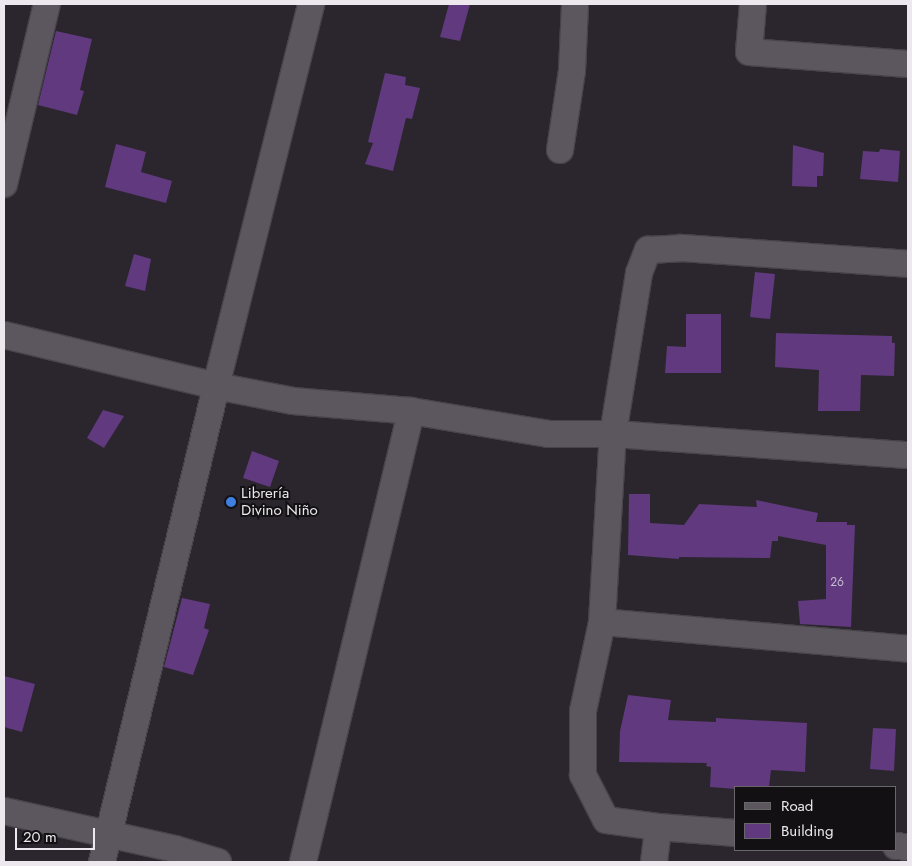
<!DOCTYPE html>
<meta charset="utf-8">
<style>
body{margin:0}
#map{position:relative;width:912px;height:866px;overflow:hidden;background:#2b262d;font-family:Jost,sans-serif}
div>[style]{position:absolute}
.building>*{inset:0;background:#60397e}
.roads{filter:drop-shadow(1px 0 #474349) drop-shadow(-1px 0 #474349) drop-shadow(0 1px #474349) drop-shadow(0 -1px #474349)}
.minor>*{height:26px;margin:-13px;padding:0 13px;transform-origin:13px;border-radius:13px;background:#5c575f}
.dots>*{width:14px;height:14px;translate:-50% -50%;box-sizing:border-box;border:2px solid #121013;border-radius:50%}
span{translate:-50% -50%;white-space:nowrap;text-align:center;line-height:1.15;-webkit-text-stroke:4px #121013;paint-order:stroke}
.number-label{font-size:12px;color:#c9bcd1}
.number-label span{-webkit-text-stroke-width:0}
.poi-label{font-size:15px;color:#ece8ed}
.left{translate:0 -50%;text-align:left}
.frame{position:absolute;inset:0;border:5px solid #ece8ed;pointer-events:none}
.legend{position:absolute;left:734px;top:786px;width:162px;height:65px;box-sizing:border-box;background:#121013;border:1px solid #69666a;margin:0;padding:6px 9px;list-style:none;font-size:15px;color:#ece8ed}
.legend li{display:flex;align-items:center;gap:10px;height:25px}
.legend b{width:25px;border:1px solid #69666a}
.scale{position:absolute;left:15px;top:828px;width:80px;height:22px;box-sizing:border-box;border:2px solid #ece8ed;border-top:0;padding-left:6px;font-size:15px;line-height:18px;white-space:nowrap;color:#ece8ed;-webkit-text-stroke:4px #121013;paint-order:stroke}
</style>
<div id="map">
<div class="building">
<div style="clip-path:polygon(449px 4px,470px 4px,460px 41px,440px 37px)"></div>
<div style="clip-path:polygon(56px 31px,92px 39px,80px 90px,84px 91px,77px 115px,38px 105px)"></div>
<div style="clip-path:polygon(385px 73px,406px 77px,405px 85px,420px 88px,412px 119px,406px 118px,393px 171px,365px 164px,373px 143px,368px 142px)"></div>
<div style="clip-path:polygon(116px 144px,146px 152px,141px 172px,172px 181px,166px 203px,105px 187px)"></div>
<div style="clip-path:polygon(793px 145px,824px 153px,823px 176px,817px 176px,817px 187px,792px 186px)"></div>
<div style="clip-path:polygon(880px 149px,900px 151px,898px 182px,860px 179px,863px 151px,879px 152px)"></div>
<div style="clip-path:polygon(134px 254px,151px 259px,145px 291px,125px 286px)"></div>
<div style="clip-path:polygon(755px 272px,775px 274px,770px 319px,750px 317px)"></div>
<div style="clip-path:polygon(686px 314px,721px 314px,721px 373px,665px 373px,667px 346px,686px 347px)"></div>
<div style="clip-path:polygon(776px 333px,892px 336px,892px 343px,895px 343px,894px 376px,861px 375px,860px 411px,818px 411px,819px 370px,775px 367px)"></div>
<div style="clip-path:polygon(103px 410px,124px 416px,104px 448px,87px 438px)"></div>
<div style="clip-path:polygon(252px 451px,279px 461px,270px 487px,243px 478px)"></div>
<div style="clip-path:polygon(629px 494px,650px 494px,650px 523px,684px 525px,699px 504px,757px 507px,756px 500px,818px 513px,816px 522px,847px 522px,847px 525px,855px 525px,851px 627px,800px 624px,798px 601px,826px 599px,826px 545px,778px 536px,778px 541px,772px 541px,770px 558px,679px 557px,679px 559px,628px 555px)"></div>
<div style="clip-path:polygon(182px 598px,210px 604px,204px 628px,209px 630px,193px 675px,164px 667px)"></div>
<div style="clip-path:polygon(4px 676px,35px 684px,22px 732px,4px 727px)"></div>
<div style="clip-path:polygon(628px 695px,671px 700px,668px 720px,716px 722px,716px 718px,807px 723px,805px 772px,771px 770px,769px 787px,736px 787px,736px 789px,710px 787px,711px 767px,706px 766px,707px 763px,619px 762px,620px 731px)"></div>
<div style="clip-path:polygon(873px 728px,896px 729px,894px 771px,870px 769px)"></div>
</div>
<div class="roads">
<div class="minor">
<div style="left:753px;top:4px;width:48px;rotate:94.8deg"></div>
<div style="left:749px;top:52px;width:159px;rotate:4.3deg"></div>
<div style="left:560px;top:150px;width:80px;rotate:-81.4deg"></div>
<div style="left:572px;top:71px;width:67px;rotate:-87.4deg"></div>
<div style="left:4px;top:184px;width:185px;rotate:-76.6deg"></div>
<div style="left:4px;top:335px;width:218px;rotate:13.5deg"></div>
<div style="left:216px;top:386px;width:78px;rotate:11deg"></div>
<div style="left:293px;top:401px;width:118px;rotate:4.8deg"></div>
<div style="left:411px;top:411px;width:139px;rotate:9.5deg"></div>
<div style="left:548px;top:434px;width:65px"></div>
<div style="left:613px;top:434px;width:296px;rotate:4.1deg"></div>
<div style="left:602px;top:622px;width:307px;rotate:5deg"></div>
<div style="left:4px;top:811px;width:175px;rotate:12.5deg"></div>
<div style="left:175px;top:849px;width:45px;rotate:16.8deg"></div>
<div style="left:736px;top:833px;width:78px;rotate:-175.6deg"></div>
<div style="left:658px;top:827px;width:52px;rotate:-172.3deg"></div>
<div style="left:606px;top:820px;width:51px;rotate:-117.1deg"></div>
<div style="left:583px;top:775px;width:64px;rotate:-90deg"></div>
<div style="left:583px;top:711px;width:91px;rotate:-77.9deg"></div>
<div style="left:602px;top:622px;width:188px;rotate:-86.7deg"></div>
<div style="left:613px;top:434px;width:163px;rotate:-80.8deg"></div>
<div style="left:639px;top:273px;width:25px;rotate:-69deg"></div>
<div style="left:648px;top:250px;width:33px;rotate:-3deg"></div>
<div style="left:681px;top:248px;width:228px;rotate:4deg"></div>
<div style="left:896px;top:846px;width:12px;rotate:5deg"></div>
<div style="left:102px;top:862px;width:489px;rotate:-76.5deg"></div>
<div style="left:216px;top:386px;width:394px;rotate:-76deg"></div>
<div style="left:303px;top:862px;width:464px;rotate:-76.5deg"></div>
<div style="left:654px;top:862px;width:35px;rotate:-83deg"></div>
</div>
</div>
<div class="dots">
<div style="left:231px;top:502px;background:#3f7fe0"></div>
</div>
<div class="number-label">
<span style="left:837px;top:583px">26</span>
</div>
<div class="poi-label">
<span class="left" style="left:241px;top:502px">Librería<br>Divino Niño</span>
</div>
<div class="frame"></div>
<ul class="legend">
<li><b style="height:6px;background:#5c575f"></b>Road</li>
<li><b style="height:14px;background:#60397e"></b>Building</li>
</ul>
<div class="scale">20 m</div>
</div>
